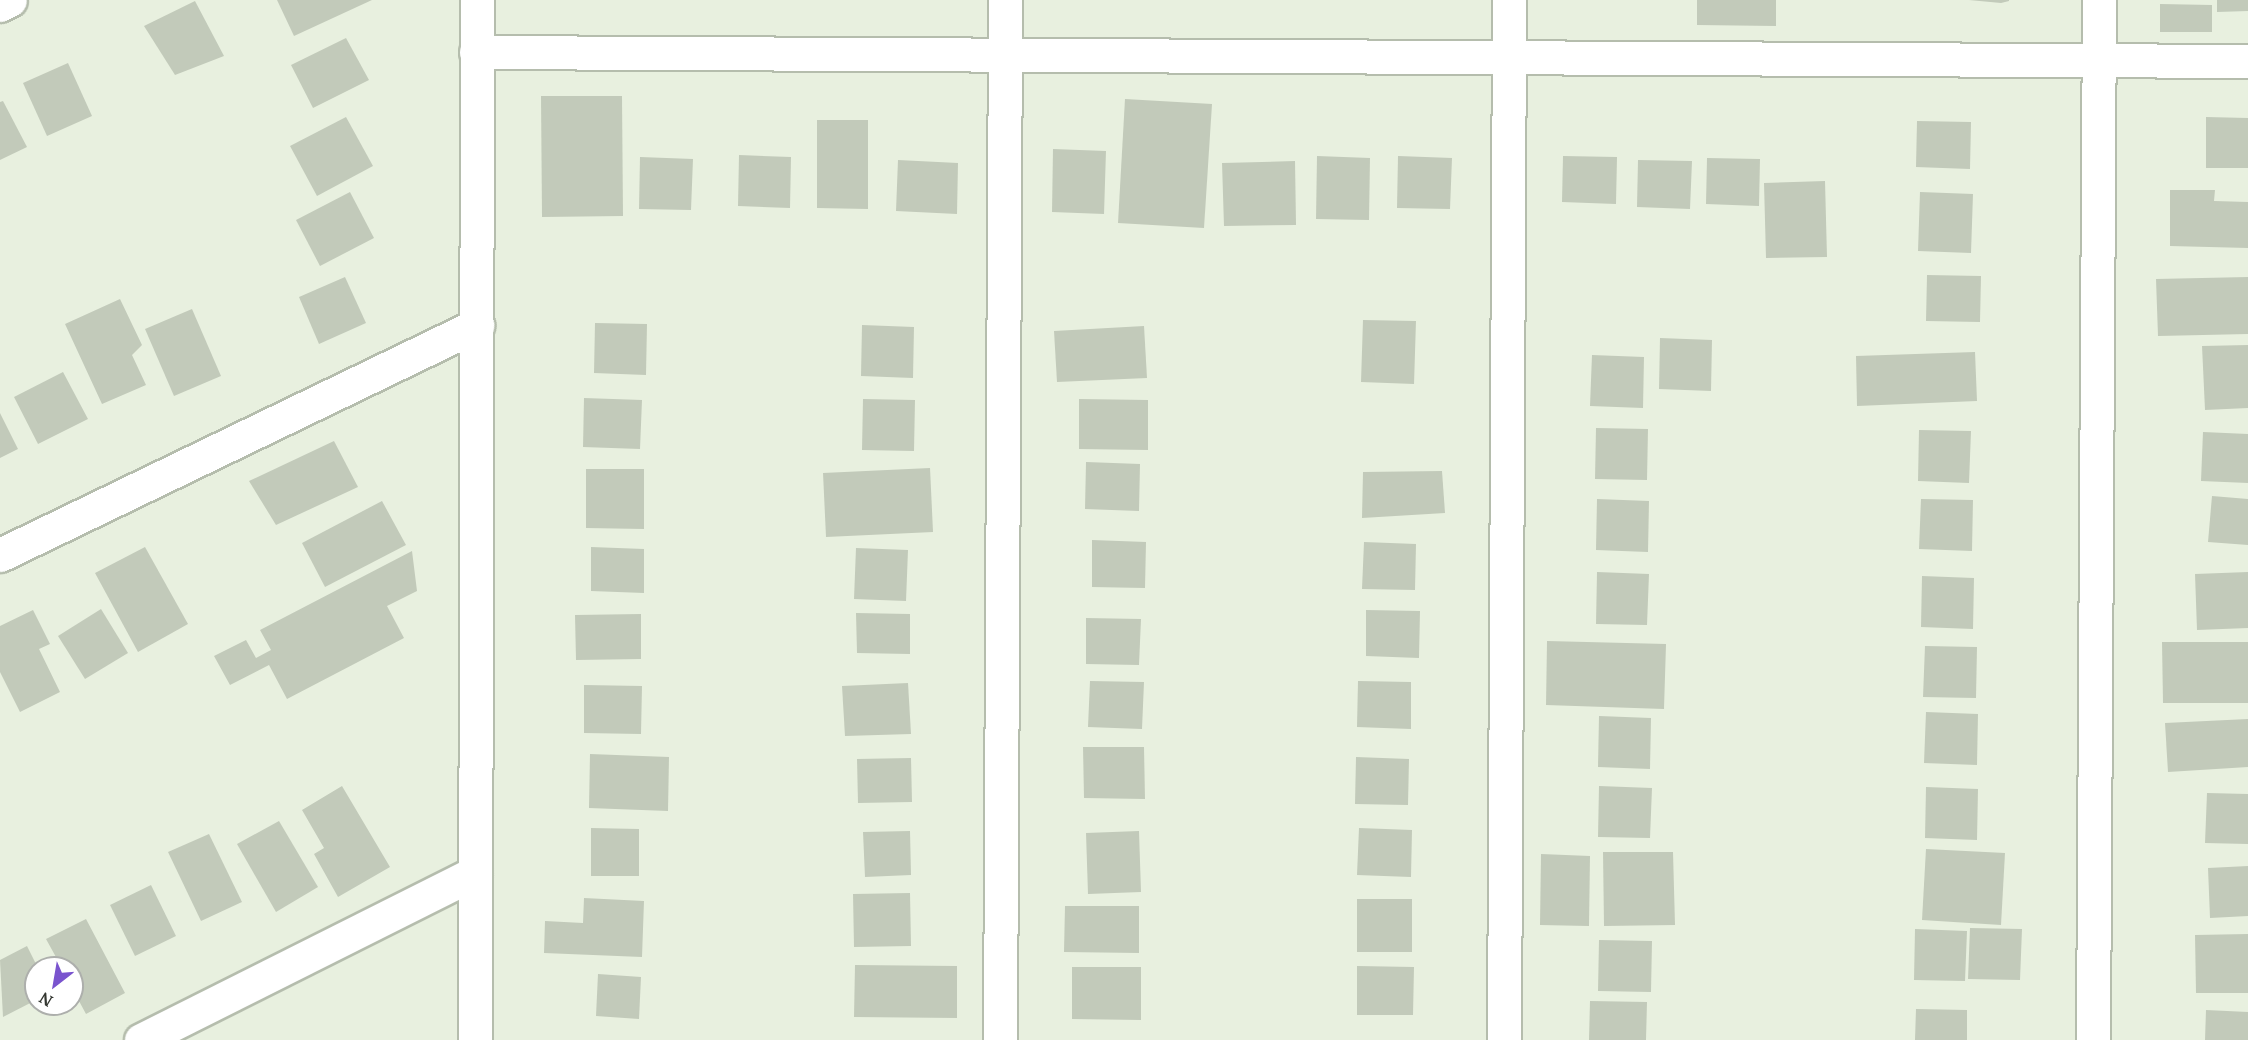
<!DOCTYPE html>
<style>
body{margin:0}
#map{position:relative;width:2248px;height:1040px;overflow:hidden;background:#e8f0df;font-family:"PT Serif",serif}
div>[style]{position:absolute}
.building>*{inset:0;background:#c2caba}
.roads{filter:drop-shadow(2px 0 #b5bdad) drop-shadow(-2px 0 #b5bdad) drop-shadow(0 2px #b5bdad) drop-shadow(0 -2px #b5bdad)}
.minor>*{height:33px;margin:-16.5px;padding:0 16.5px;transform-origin:16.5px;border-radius:16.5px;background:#fff}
span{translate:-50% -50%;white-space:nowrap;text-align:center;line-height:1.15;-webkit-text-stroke:4.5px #fff;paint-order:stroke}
.north{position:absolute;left:24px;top:956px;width:60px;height:60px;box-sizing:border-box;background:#fff;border:2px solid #adafac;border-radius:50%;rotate:211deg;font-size:16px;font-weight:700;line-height:24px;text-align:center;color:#333630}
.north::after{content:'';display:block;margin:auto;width:21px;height:27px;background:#7a54ce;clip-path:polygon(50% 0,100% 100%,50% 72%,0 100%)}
</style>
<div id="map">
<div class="building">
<div style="clip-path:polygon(277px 0,372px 0,294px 36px)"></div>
<div style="clip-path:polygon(1697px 0,1776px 0,1776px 26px,1697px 25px)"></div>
<div style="clip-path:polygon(1969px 0,2009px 0,2009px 1px,2001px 3px)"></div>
<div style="clip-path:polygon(2217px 0,2248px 0,2248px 11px,2217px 12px)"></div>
<div style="clip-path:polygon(195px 1px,224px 56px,175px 75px,144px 26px)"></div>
<div style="clip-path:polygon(2160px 4px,2212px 5px,2212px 32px,2160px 32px)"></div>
<div style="clip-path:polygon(346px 38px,369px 80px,313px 108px,291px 65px)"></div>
<div style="clip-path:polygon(68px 63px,92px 116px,47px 136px,23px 83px)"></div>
<div style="clip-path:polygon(541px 96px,622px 96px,623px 216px,542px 217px)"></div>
<div style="clip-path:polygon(1125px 99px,1212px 104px,1204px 228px,1118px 223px)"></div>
<div style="clip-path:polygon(3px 101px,27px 147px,0 160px,0 102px)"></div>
<div style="clip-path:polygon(346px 117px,373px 166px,317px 196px,290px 146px)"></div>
<div style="clip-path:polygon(2206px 117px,2248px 118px,2248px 168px,2206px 168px)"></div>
<div style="clip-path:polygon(817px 120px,868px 120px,868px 209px,817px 208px)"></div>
<div style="clip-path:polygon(1917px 121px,1971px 122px,1970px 169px,1916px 167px)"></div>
<div style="clip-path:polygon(1053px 149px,1106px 151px,1104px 214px,1052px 212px)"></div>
<div style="clip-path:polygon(739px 155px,791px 157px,790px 208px,738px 206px)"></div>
<div style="clip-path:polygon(1317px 156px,1370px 158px,1369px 220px,1316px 219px)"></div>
<div style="clip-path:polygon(1398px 156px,1452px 158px,1450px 209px,1397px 208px)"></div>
<div style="clip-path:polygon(1563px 156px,1617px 157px,1616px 204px,1562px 202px)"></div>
<div style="clip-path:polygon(640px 157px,693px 159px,691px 210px,639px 209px)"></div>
<div style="clip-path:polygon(1707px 158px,1760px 159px,1759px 206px,1706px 204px)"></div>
<div style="clip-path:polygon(898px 160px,958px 163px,957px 214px,896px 211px)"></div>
<div style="clip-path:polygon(1638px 160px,1692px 161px,1690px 209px,1637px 207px)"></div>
<div style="clip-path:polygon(1295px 161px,1296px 225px,1224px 226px,1222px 163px)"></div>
<div style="clip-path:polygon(1825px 181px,1827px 257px,1766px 258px,1764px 183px)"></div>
<div style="clip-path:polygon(2170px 190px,2215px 190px,2214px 201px,2248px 202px,2248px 248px,2170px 246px)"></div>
<div style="clip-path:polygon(350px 192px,374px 238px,320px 266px,296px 220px)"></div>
<div style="clip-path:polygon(1920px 192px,1973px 194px,1971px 253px,1918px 251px)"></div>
<div style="clip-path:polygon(1927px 275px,1981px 276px,1980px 322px,1926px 321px)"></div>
<div style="clip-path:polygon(345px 277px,366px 323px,319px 344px,299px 297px)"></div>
<div style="clip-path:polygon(2248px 277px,2248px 334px,2158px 336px,2156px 279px)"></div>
<div style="clip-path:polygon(120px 299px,142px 345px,132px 355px,146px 385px,102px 404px,65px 324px)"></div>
<div style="clip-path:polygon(192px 309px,221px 376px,174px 396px,145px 329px)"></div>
<div style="clip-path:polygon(1363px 320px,1416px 321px,1414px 384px,1361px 382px)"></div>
<div style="clip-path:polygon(595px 323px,647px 324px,646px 375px,594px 373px)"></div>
<div style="clip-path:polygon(862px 325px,914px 327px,913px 378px,861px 376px)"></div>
<div style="clip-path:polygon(1144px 326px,1147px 378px,1057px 382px,1054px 331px)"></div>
<div style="clip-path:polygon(1660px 338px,1712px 340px,1711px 391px,1659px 389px)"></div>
<div style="clip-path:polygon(2248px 345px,2248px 408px,2205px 410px,2202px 346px)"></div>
<div style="clip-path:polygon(1975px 352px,1977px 401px,1857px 406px,1856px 356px)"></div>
<div style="clip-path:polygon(1592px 355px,1644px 357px,1643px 408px,1590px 406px)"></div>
<div style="clip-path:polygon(63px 372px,88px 419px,38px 444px,14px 397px)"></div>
<div style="clip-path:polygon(584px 398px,642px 400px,640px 449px,583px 447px)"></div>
<div style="clip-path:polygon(863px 399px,915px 400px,914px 451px,862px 450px)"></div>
<div style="clip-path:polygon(1079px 399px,1148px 400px,1148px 450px,1079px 449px)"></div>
<div style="clip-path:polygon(0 413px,18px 449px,0 458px)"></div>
<div style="clip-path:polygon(1596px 428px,1648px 429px,1647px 480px,1595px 479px)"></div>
<div style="clip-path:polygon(1919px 430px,1971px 431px,1969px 483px,1918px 481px)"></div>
<div style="clip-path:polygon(2203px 432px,2248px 434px,2248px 483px,2201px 481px)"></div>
<div style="clip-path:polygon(334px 441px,358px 487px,276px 525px,249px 481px)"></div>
<div style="clip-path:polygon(1086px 462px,1140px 464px,1139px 511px,1085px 509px)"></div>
<div style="clip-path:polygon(930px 468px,933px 532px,826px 537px,823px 473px)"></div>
<div style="clip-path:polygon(586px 469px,644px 469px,644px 529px,586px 528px)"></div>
<div style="clip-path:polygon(1442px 471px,1445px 513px,1362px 518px,1363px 472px)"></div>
<div style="clip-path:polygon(2212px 496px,2248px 499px,2248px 545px,2208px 542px)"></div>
<div style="clip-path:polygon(1597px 499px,1649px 501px,1648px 552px,1596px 550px)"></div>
<div style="clip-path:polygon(1921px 499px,1973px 500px,1972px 551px,1919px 549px)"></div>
<div style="clip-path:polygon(382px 501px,406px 545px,325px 587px,302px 543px)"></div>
<div style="clip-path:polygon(1092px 540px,1146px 542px,1145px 588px,1092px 587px)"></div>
<div style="clip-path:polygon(1364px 542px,1416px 544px,1415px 590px,1362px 589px)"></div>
<div style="clip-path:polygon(145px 547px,188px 624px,138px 652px,95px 573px)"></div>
<div style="clip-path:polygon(591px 547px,644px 549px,644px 593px,591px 591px)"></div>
<div style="clip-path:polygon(856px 548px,908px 550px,906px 601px,854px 599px)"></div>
<div style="clip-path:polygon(412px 551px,417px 591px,387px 606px,404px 638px,287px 699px,269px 665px,230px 685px,214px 656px,246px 640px,256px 658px,271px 650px,260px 630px)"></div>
<div style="clip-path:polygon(1597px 572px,1649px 574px,1647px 625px,1596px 624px)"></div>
<div style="clip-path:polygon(2248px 572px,2248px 628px,2197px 630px,2195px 574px)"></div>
<div style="clip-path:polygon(1922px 576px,1974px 578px,1973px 629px,1921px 627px)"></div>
<div style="clip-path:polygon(101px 609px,128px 653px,85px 679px,58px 636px)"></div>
<div style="clip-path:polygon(33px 610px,50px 644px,39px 649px,60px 692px,20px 712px,0 672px,0 626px)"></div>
<div style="clip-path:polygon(1366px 610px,1420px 611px,1419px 658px,1366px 656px)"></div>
<div style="clip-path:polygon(856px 613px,910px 614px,910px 654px,857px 653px)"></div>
<div style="clip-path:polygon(641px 614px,641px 659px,576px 660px,575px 615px)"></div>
<div style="clip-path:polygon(1086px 618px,1141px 619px,1139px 665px,1086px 664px)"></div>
<div style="clip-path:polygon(1547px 641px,1666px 644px,1664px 709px,1546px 705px)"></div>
<div style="clip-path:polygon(2162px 642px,2248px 642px,2248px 703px,2163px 703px)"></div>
<div style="clip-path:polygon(1925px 646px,1977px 647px,1976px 698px,1923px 697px)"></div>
<div style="clip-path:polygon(1090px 681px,1144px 682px,1142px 729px,1088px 727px)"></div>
<div style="clip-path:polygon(1358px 681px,1411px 682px,1411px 729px,1357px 727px)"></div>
<div style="clip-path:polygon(908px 683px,911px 734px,845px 736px,842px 686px)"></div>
<div style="clip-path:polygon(584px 685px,642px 686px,641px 734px,584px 733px)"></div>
<div style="clip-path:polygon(1926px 712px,1978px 714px,1977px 765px,1924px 763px)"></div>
<div style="clip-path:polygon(1599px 716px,1651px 718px,1650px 769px,1598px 767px)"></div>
<div style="clip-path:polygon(2248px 719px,2248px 767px,2168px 772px,2165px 723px)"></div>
<div style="clip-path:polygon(1083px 747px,1144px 747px,1145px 799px,1084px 798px)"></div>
<div style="clip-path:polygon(590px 754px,669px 757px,668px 811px,589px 808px)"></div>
<div style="clip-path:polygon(1356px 757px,1409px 759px,1408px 805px,1355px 804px)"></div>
<div style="clip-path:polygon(911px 758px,912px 802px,858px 803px,857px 759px)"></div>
<div style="clip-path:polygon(342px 786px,390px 867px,338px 897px,314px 854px,324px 848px,302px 810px)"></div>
<div style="clip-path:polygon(1599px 786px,1652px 788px,1650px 838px,1598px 837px)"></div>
<div style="clip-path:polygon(1926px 787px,1978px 789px,1977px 840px,1925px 838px)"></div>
<div style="clip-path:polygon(2207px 793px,2248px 794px,2248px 844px,2205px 843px)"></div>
<div style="clip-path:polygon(279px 821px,318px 887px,276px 912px,237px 844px)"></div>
<div style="clip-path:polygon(591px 828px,639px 829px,639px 876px,591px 876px)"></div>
<div style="clip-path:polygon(1359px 828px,1412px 830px,1411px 877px,1357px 875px)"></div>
<div style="clip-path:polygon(910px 831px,911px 875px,865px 877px,863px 832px)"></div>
<div style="clip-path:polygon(1139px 831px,1141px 892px,1088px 894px,1086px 833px)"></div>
<div style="clip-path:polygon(209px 834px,242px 902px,201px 921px,168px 852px)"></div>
<div style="clip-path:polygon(1926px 849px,2005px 853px,2001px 925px,1922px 920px)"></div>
<div style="clip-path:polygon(1603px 852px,1673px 852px,1675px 925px,1604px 926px)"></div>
<div style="clip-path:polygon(1541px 854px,1590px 856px,1589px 926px,1540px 925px)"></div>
<div style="clip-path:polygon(2248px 866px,2248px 916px,2210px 918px,2208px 868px)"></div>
<div style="clip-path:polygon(151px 885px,176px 936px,135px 956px,110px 905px)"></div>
<div style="clip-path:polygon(910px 893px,911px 946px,854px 947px,853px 894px)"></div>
<div style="clip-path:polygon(584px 898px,644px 901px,642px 957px,544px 953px,545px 921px,583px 923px)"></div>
<div style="clip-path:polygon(1357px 899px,1412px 899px,1412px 952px,1357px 952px)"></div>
<div style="clip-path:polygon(1065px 906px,1139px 906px,1139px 953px,1064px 952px)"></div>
<div style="clip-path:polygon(86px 919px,125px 993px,86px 1014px,72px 988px,72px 968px,62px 968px,46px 939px)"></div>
<div style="clip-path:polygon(1970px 928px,2022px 929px,2020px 980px,1968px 979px)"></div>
<div style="clip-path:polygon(1915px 929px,1967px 931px,1965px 981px,1914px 980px)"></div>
<div style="clip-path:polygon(2248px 934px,2248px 993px,2196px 993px,2195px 935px)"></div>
<div style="clip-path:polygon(1599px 940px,1652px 941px,1651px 992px,1598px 991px)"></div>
<div style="clip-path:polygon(27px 946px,38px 968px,36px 1000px,3px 1017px,0 960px)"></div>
<div style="clip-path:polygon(855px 965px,957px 966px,957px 1018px,854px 1017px)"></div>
<div style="clip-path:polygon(1357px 966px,1414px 967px,1413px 1015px,1357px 1015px)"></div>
<div style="clip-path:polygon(1072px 967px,1141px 967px,1141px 1020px,1072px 1019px)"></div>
<div style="clip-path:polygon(598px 974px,641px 977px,639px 1019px,596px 1016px)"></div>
<div style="clip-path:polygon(1590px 1001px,1647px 1002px,1646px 1040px,1589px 1040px)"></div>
<div style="clip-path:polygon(1916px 1009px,1967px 1010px,1967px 1040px,1915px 1040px)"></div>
<div style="clip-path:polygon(2206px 1010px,2248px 1012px,2248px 1040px,2205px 1040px)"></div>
</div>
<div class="roads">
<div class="minor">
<div style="left:0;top:5px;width:11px;rotate:-27deg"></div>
<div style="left:476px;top:52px;width:1772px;rotate:0.29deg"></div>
<div style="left:0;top:555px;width:530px;rotate:-25.74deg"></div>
<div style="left:141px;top:1040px;width:373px;rotate:-26.6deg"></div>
<div style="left:475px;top:1040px;width:1040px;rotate:-89.89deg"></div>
<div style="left:1000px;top:1040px;width:1040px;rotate:-89.72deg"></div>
<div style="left:1504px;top:1040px;width:1040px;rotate:-89.72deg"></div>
<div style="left:2093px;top:1040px;width:1040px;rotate:-89.67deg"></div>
</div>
</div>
<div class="north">N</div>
</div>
